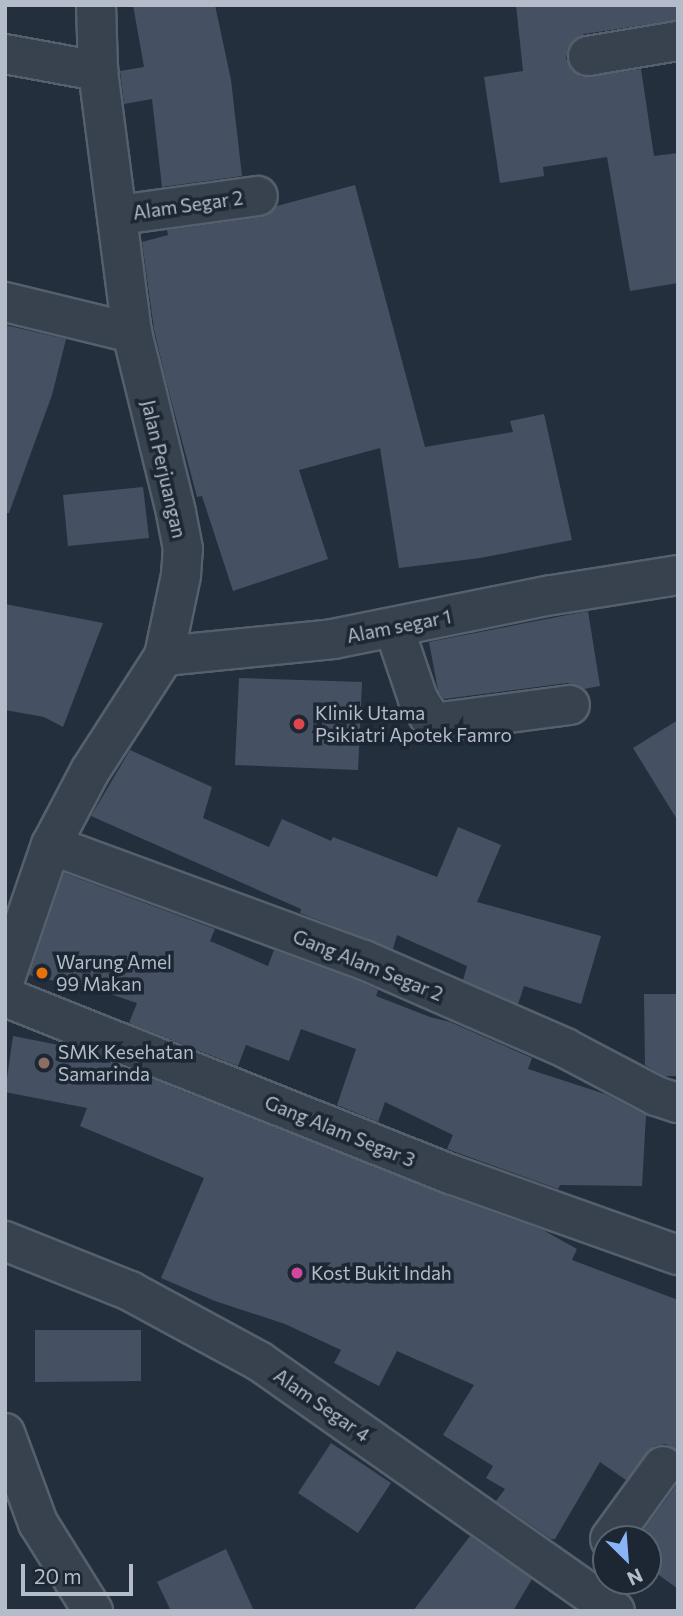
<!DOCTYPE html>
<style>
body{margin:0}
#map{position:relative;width:683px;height:1616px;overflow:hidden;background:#242f3e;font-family:Commissioner,sans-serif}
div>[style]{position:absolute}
.building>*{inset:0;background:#455162}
.roads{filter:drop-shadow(2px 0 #565f6c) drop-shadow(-2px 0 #565f6c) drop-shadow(0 2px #565f6c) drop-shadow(0 -2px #565f6c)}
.minor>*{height:38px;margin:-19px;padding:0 19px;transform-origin:19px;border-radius:19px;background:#38414e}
.dots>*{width:19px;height:19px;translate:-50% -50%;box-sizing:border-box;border:4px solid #1d2633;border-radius:50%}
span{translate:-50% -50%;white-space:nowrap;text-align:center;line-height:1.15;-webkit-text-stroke:7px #1d2633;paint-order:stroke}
.street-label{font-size:19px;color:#b4bcc9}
.poi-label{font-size:19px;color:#b4bcc9}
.left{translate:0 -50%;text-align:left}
.frame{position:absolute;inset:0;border:7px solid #b4bcc9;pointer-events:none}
.north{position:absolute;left:592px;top:1525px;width:70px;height:70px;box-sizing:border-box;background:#1d2633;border:2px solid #59626f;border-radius:50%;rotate:155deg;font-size:19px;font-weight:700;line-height:28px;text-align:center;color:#b4bcc9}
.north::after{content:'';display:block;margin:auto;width:24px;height:32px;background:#8ab4f8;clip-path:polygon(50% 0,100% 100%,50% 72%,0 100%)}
.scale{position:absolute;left:21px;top:1564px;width:112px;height:32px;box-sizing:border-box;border:4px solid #b4bcc9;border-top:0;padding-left:9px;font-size:21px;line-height:24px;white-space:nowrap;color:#b4bcc9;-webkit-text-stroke:5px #1d2633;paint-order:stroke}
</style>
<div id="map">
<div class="building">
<div style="clip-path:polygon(133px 5px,215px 5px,231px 80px,242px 176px,162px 187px,152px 99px,124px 104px,120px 71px,144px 67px)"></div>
<div style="clip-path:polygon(516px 5px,678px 5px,678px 20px,584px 34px,575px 39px,568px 48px,566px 59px,571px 69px,581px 77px,641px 69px,654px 156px,678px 153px,678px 283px,630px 291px,607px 157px,543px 167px,544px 176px,500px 183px,484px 77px,523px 71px)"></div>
<div style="clip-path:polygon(355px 185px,425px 447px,513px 432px,510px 421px,544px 414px,572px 540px,480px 558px,399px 568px,380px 448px,299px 470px,328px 559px,233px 591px,202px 496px,197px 497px,166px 381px,154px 329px,142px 242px,168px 235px,167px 230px,262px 217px,277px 206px)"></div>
<div style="clip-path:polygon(5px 325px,66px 339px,52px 395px,9px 513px,5px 513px)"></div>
<div style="clip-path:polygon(143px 487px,149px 538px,68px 546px,63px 495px)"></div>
<div style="clip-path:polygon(5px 604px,103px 623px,63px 727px,44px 717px,5px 710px)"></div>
<div style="clip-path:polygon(588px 611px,600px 686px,584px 689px,567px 683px,444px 699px,438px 690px,429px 642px)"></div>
<div style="clip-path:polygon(239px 678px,362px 682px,358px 770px,235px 765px)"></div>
<div style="clip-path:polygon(678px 720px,678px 821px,633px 748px)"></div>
<div style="clip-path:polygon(130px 750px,212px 787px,203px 818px,269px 847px,282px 819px,331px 841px,333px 837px,437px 877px,458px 827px,501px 845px,477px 902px,601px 936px,581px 1004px,524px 986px,518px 1004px,463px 980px,467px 966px,397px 935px,393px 949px,300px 913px,301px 909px,91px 816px)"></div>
<div style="clip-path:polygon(64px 873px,215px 929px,210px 941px,268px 966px,274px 950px,356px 980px,378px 990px,376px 996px,430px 1017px,450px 1022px,532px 1058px,528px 1069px,605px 1094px,646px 1115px,642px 1186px,560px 1185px,558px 1189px,447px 1149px,453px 1135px,385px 1102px,378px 1122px,337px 1105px,356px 1049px,301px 1029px,289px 1061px,246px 1045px,238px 1066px,129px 1023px,137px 1003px,107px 993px,29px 975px)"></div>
<div style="clip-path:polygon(644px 994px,678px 994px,678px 1076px,664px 1076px,645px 1065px)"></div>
<div style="clip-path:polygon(13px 1036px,74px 1048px,445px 1195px,543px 1230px,577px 1249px,572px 1260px,678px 1300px,678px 1451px,666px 1444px,654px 1446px,626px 1480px,600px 1462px,555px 1539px,551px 1539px,496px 1501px,505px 1489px,486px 1478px,493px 1466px,443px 1435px,474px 1385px,397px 1351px,379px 1386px,334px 1363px,341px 1350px,285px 1324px,215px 1301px,161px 1278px,204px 1178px,80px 1126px,87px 1108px,5px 1092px)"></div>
<div style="clip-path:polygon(35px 1330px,141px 1330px,141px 1381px,35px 1382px)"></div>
<div style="clip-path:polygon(331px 1443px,391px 1483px,358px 1533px,298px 1493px)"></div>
<div style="clip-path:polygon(678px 1483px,678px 1589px,648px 1567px,648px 1539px,637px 1539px)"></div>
<div style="clip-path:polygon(470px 1536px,532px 1579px,513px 1611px,413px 1611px)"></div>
<div style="clip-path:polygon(226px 1549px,254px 1611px,171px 1611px,157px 1582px)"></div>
</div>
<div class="roads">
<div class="minor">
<div style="left:5px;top:54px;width:95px;rotate:10.4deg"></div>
<div style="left:588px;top:56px;width:91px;rotate:-9.5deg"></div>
<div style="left:119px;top:215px;width:140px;rotate:-7.8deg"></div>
<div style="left:5px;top:302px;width:131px;rotate:13.7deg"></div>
<div style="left:394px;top:628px;width:75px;rotate:71.3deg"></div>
<div style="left:418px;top:699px;width:28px;rotate:58deg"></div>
<div style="left:433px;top:723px;width:138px;rotate:-7.5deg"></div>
<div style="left:164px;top:656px;width:170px;rotate:-5.7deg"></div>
<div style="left:333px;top:639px;width:223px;rotate:-11.4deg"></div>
<div style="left:552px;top:595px;width:128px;rotate:-9deg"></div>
<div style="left:51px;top:845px;width:333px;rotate:20.2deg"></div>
<div style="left:364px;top:960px;width:219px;rotate:23.6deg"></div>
<div style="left:565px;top:1048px;width:103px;rotate:27.8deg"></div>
<div style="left:656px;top:1096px;width:23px;rotate:18deg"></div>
<div style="left:5px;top:979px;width:142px;rotate:-71.1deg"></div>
<div style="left:51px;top:845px;width:84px;rotate:-62.2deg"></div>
<div style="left:90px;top:771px;width:137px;rotate:-57.2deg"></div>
<div style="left:164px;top:656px;width:83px;rotate:-78.1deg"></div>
<div style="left:181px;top:575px;width:26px;rotate:-86deg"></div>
<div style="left:183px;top:549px;width:38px;rotate:-101deg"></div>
<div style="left:176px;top:512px;width:184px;rotate:-103.8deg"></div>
<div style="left:132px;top:333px;width:264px;rotate:-97.4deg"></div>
<div style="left:98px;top:71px;width:66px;rotate:-91.7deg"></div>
<div style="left:5px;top:997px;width:482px;rotate:21.7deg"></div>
<div style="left:453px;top:1175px;width:239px;rotate:19.6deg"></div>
<div style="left:5px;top:1241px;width:135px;rotate:21.8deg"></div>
<div style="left:130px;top:1291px;width:147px;rotate:28.5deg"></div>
<div style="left:259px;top:1361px;width:435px;rotate:35.1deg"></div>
<div style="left:5px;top:1433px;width:96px;rotate:69.9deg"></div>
<div style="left:38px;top:1523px;width:104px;rotate:58deg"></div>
<div style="left:610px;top:1539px;width:90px;rotate:-54deg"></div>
</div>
</div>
<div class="dots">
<div style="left:299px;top:724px;background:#e0444e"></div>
<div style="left:42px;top:973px;background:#e8710a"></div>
<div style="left:44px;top:1063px;background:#8d6e63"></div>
<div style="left:297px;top:1273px;background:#d1479c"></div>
</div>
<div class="street-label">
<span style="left:188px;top:205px;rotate:-8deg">Alam Segar 2</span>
<span style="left:164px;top:469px;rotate:77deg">Jalan Perjuangan</span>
<span style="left:399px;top:626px;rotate:-11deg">Alam segar 1</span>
<span style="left:368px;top:965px;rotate:22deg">Gang Alam Segar 2</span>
<span style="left:340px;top:1131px;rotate:22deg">Gang Alam Segar 3</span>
<span style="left:322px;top:1405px;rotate:35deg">Alam Segar 4</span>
</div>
<div class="poi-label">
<span class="left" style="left:315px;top:724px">Klinik Utama<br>Psikiatri Apotek Famro</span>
<span class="left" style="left:56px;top:973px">Warung Amel<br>99 Makan</span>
<span class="left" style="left:58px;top:1063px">SMK Kesehatan<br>Samarinda</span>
<span class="left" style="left:311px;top:1273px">Kost Bukit Indah</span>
</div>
<div class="frame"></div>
<div class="north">N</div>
<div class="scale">20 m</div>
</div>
